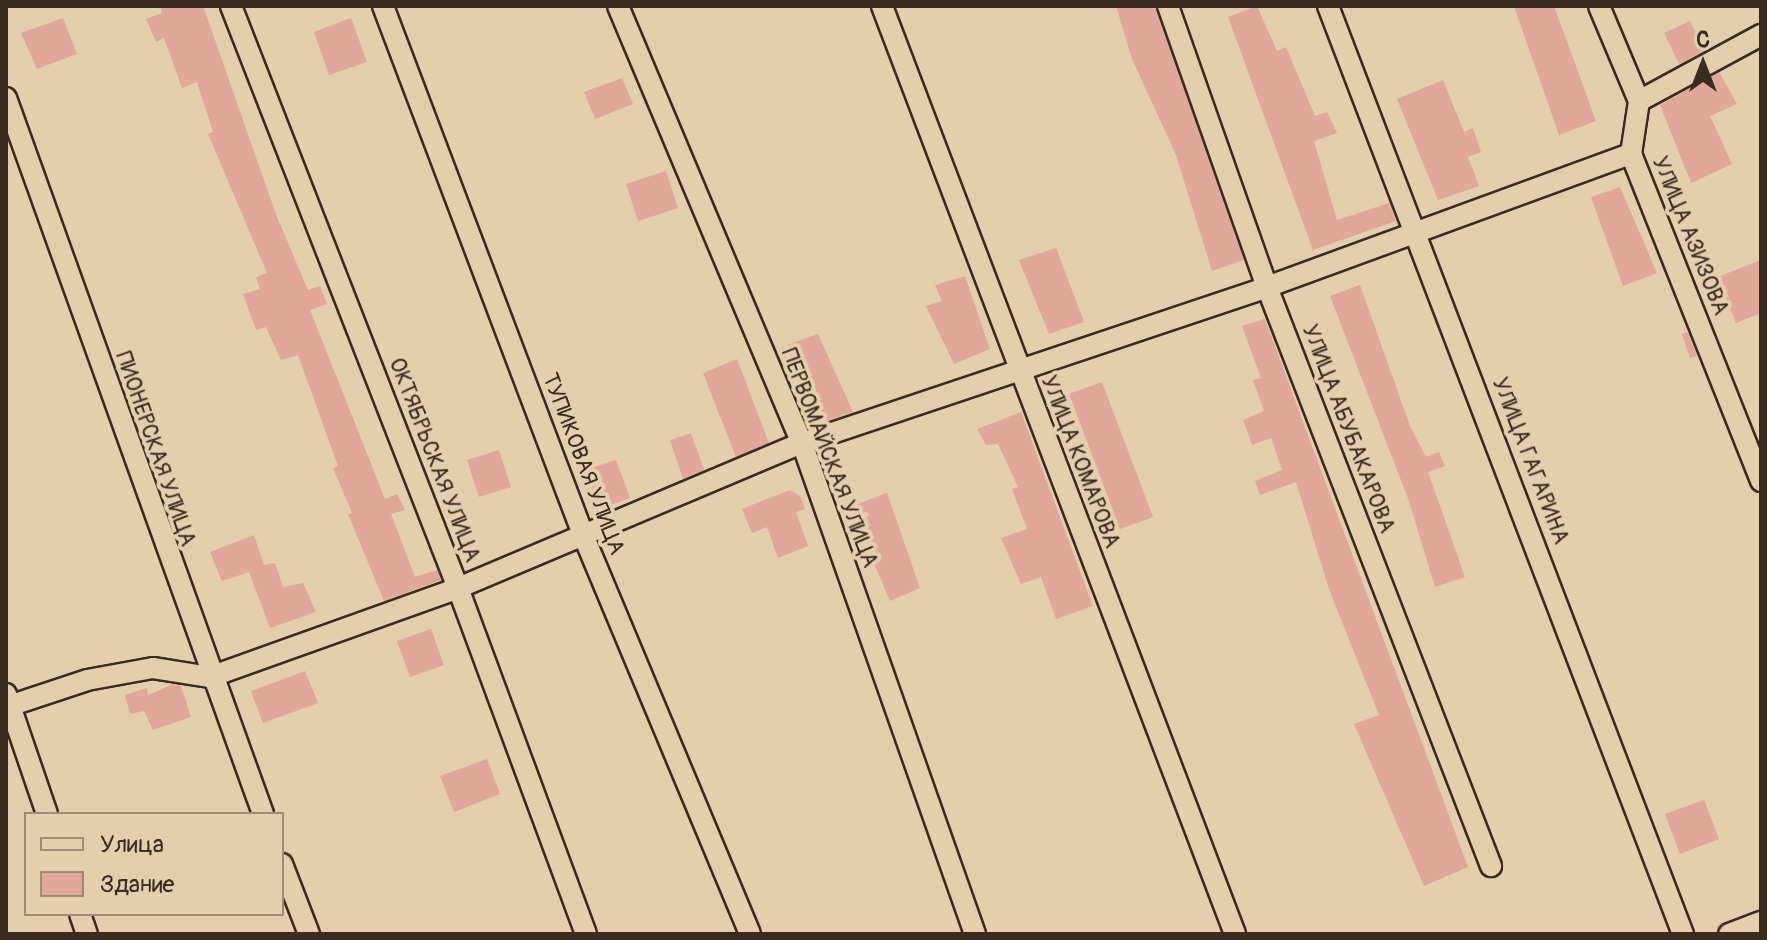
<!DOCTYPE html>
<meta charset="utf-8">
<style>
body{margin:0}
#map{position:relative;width:1767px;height:940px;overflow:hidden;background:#e3cead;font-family:Pangolin,sans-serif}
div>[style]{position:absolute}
.building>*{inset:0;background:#e0a79a}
.roads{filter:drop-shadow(2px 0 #3b2a1e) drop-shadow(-2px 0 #3b2a1e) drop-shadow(0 2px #3b2a1e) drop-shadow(0 -2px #3b2a1e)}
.minor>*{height:20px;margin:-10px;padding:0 10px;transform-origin:10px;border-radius:10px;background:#e3cead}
span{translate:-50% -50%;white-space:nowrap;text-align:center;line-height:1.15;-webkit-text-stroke:8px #e3cead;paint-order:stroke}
.street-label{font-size:22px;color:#3b2a1e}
.frame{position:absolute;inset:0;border:8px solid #3b2a1e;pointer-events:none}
.legend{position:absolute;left:24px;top:812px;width:260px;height:104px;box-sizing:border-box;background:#e3cead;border:2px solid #a08c74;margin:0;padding:10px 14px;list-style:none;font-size:24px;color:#3b2a1e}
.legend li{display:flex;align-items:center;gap:16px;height:40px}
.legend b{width:40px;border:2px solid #a08c74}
.north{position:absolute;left:1663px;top:24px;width:80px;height:80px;-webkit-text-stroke:6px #e3cead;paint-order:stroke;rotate:0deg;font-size:22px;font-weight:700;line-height:32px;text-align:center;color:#3b2a1e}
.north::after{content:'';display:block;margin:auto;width:28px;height:36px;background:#3b2a1e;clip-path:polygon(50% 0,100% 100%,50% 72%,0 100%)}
</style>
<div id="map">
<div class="building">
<div style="clip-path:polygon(160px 6px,203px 6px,277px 217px,308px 290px,320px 286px,327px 304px,310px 310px,385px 499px,397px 494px,405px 510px,391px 514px,415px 577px,437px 570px,441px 580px,384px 601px,348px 514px,352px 513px,333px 468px,338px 466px,298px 355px,281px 360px,266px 327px,256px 330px,243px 294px,260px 289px,256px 277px,267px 273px,208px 134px,213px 132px,197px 82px,182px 88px,164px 38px,156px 42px,146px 19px,162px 13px)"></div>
<div style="clip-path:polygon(1116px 6px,1155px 6px,1244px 260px,1212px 271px,1176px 155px,1132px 59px)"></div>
<div style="clip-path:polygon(1257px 6px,1277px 51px,1286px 47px,1315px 116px,1327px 112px,1337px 133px,1314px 141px,1337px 220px,1389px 203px,1396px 221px,1313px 250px,1228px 17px)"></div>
<div style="clip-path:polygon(1514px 6px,1554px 6px,1596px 121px,1559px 135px)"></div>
<div style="clip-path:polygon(63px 18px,77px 54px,37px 69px,21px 33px)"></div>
<div style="clip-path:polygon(351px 18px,367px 62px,329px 75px,314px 32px)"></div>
<div style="clip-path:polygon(1690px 21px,1704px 51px,1679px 64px,1664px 33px)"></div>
<div style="clip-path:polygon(1719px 72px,1737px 104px,1710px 116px,1732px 164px,1691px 183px,1660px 105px)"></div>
<div style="clip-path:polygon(622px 78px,633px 104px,595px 119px,584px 92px)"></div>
<div style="clip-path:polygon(1443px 80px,1464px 132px,1473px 128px,1481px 152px,1468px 157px,1479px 186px,1438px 200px,1397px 99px)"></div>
<div style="clip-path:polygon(666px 171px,678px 208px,638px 221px,626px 184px)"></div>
<div style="clip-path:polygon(1620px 187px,1657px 273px,1623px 286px,1591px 197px)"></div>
<div style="clip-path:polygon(1056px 248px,1084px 322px,1049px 334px,1019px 260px)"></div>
<div style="clip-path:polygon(1761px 260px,1761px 313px,1736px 323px,1718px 277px)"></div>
<div style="clip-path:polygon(965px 276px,990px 349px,954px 364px,926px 306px,942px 301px,935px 285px)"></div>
<div style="clip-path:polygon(1360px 285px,1410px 426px,1426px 457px,1439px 452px,1445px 466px,1428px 472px,1465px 577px,1435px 587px,1409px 501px,1330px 296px)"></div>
<div style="clip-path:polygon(1265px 319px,1468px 867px,1424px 886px,1354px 724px,1379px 715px,1329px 589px,1296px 482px,1260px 495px,1255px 481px,1282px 470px,1271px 438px,1252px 445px,1243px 420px,1264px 411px,1253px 380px,1261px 378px,1242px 326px)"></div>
<div style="clip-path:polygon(1688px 332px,1697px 356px,1690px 358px,1682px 334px)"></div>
<div style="clip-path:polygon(818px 334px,853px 412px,816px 424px,787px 345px)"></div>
<div style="clip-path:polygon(737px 359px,769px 443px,736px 457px,703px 373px)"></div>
<div style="clip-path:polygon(1102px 382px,1153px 517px,1120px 529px,1069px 394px)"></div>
<div style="clip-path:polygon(1021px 412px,1093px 606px,1056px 619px,1041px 577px,1021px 584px,1001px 538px,1027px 529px,1012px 489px,1018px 487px,998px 444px,986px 445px,977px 429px)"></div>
<div style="clip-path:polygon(691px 433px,704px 470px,683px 479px,670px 440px)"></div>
<div style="clip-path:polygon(499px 450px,511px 487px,479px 497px,467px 460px)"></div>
<div style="clip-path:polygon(616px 460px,630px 498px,600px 509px,585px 470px)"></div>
<div style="clip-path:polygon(790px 490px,800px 496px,805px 509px,796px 512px,808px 546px,778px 558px,767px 527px,752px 533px,742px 509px)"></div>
<div style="clip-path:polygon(887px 493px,920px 588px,890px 601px,850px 507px)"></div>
<div style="clip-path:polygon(254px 535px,264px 565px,275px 563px,283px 587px,303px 583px,316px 612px,270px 628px,249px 572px,222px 581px,210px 552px)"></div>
<div style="clip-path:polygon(431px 629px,444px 665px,410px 677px,397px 641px)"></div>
<div style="clip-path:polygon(305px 671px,318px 703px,263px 723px,251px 691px)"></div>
<div style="clip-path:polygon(174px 684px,181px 686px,191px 717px,153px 730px,144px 711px,130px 714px,125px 695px,147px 688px,148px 695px)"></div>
<div style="clip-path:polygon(487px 759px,500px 794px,454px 812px,440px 776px)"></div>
<div style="clip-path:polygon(1704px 800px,1719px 839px,1680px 854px,1665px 814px)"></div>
</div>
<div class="roads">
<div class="minor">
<div style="left:231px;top:6px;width:625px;rotate:68.69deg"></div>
<div style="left:458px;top:588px;width:369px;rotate:69.7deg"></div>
<div style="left:383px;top:6px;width:568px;rotate:69.27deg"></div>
<div style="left:584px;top:537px;width:430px;rotate:67.3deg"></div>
<div style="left:618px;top:6px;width:474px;rotate:67.2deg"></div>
<div style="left:802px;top:443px;width:521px;rotate:70.59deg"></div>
<div style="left:882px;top:6px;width:993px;rotate:69.17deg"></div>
<div style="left:1168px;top:6px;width:298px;rotate:70.6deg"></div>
<div style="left:1267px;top:287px;width:621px;rotate:68.85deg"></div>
<div style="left:1328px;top:6px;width:994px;rotate:69.07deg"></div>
<div style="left:1599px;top:6px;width:103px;rotate:67.2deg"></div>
<div style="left:1639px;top:101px;width:54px;rotate:98.6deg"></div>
<div style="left:1631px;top:154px;width:352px;rotate:68.3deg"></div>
<div style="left:6px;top:98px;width:761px;rotate:70.25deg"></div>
<div style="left:1639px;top:101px;width:139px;rotate:-28.4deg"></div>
<div style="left:6px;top:694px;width:127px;rotate:71.1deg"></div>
<div style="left:6px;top:707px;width:85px;rotate:-18.4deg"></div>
<div style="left:87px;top:680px;width:67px;rotate:-10.3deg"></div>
<div style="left:153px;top:668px;width:58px;rotate:9deg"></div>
<div style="left:210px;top:677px;width:263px;rotate:-19.7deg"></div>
<div style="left:458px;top:588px;width:373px;rotate:-22.9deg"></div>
<div style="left:802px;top:443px;width:490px;rotate:-18.5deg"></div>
<div style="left:1267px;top:287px;width:388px;rotate:-20.1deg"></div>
<div style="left:282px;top:864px;width:75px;rotate:68.9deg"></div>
<div style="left:80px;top:914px;width:21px;rotate:71deg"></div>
<div style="left:1729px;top:934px;width:34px;rotate:-21deg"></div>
</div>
</div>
<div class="street-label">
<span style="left:1690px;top:236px;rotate:68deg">УЛИЦА АЗИЗОВА</span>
<span style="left:1348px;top:429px;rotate:69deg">УЛИЦА АБУБАКАРОВА</span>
<span style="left:155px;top:449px;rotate:71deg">ПИОНЕРСКАЯ УЛИЦА</span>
<span style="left:829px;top:458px;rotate:69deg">ПЕРВОМАЙСКАЯ УЛИЦА</span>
<span style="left:434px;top:460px;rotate:69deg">ОКТЯБРЬСКАЯ УЛИЦА</span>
<span style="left:1530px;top:461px;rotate:69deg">УЛИЦА ГАГАРИНА</span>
<span style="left:1080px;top:462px;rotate:69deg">УЛИЦА КОМАРОВА</span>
<span style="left:583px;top:464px;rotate:69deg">ТУПИКОВАЯ УЛИЦА</span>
</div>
<div class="frame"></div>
<ul class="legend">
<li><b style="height:10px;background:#e3cead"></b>Улица</li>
<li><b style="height:22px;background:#e0a79a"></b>Здание</li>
</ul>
<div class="north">С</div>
</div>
